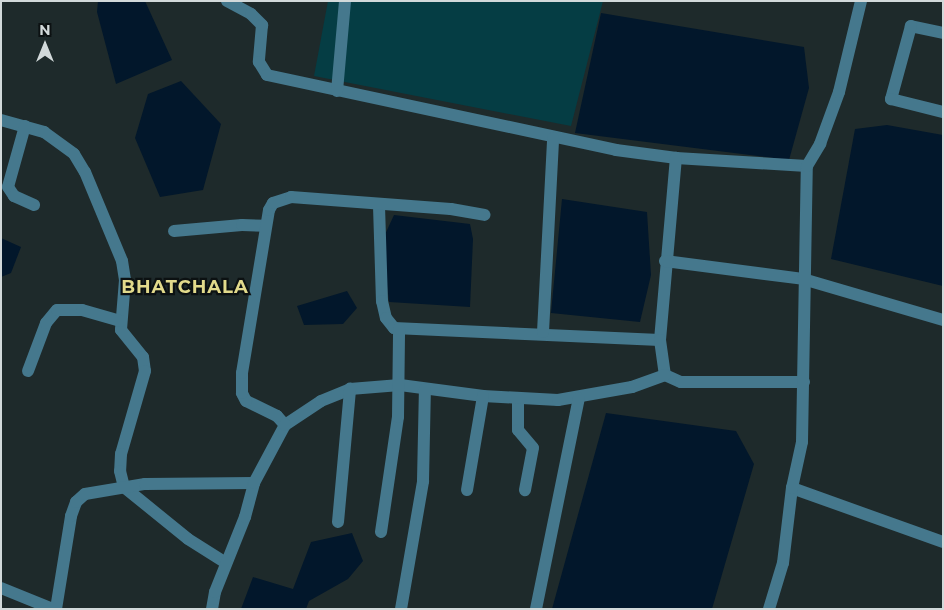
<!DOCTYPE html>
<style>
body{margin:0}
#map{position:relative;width:944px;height:610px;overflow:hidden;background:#1e2a2b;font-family:Montserrat,sans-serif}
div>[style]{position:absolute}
.green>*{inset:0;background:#053d44}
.water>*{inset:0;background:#02172b}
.minor>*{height:12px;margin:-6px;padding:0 6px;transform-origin:6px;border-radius:6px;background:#45788d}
span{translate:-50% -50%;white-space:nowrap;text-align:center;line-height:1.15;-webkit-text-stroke:4.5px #0c1112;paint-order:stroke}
.district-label{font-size:18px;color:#e2da8b;font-weight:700;letter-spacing:1px}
.frame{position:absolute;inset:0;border:2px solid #d2d9da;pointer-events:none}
.north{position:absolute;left:20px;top:20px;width:50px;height:50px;-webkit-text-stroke:4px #0c1112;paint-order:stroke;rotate:0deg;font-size:14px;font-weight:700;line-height:20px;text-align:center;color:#d2d9da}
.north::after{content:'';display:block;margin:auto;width:18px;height:22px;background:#d2d9da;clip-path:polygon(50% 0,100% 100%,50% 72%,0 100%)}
</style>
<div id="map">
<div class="green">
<div style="clip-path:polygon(328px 1px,603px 1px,571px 126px,314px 76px)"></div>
</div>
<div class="water">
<div style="clip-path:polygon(98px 1px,145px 1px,172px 60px,116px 84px,97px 12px)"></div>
<div style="clip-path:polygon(601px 13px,804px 47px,809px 88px,789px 160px,575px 133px)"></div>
<div style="clip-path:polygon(181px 81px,221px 124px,203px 190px,160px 197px,135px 138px,148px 94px)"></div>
<div style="clip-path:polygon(887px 125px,943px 135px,943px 286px,831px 259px,855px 129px)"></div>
<div style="clip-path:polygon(562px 199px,647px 212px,651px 275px,640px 322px,551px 313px)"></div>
<div style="clip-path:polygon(394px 215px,470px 224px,473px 239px,470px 307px,389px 302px,382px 241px)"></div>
<div style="clip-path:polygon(1px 238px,21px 247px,11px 273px,1px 277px)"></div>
<div style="clip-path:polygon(347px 291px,357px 308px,343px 324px,304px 325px,297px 306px)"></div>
<div style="clip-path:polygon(606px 413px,736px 431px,754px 464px,712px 609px,552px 609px)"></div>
<div style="clip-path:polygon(352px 533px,363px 561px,348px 579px,309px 601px,306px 609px,241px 609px,253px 577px,293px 589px,311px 542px)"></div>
</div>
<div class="minor">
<div style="left:227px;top:1px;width:27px;rotate:28deg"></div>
<div style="left:251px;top:14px;width:16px;rotate:45deg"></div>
<div style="left:262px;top:25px;width:37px;rotate:95deg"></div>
<div style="left:259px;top:62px;width:15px;rotate:58deg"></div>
<div style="left:267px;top:75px;width:357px;rotate:12.1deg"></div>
<div style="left:616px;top:150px;width:61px;rotate:7.6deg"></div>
<div style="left:676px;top:158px;width:131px;rotate:3.5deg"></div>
<div style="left:943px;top:33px;width:33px;rotate:-168deg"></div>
<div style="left:911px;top:26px;width:76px;rotate:105.3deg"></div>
<div style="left:891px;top:99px;width:54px;rotate:14deg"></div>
<div style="left:337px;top:91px;width:90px;rotate:-84.9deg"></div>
<div style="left:1px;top:120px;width:45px;rotate:15.6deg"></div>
<div style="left:44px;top:132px;width:37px;rotate:36deg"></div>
<div style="left:74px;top:154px;width:21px;rotate:59deg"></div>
<div style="left:85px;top:172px;width:96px;rotate:67.4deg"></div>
<div style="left:122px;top:261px;width:19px;rotate:81deg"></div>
<div style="left:125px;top:280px;width:50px;rotate:94.6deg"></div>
<div style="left:121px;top:330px;width:35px;rotate:51deg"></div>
<div style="left:143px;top:357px;width:14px;rotate:82deg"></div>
<div style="left:145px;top:371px;width:86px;rotate:106.1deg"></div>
<div style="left:121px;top:454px;width:17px;rotate:93deg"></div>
<div style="left:120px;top:471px;width:16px;rotate:76deg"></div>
<div style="left:124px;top:487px;width:82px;rotate:39.1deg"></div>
<div style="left:188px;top:539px;width:45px;rotate:32.3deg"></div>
<div style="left:25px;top:126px;width:63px;rotate:105.6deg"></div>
<div style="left:8px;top:187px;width:11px;rotate:56deg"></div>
<div style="left:14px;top:196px;width:22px;rotate:24deg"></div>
<div style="left:379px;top:206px;width:95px;rotate:88.2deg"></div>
<div style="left:382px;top:301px;width:17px;rotate:77deg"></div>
<div style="left:386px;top:318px;width:13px;rotate:51deg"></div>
<div style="left:394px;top:328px;width:266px;rotate:2.6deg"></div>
<div style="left:660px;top:340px;width:183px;rotate:-85deg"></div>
<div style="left:174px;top:231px;width:68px;rotate:-5deg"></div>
<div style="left:242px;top:225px;width:24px;rotate:2deg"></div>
<div style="left:665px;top:261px;width:139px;rotate:7.4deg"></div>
<div style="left:803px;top:279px;width:146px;rotate:16.3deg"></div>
<div style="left:543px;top:332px;width:194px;rotate:-87deg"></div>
<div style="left:660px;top:340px;width:35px;rotate:82deg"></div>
<div style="left:665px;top:375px;width:17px;rotate:24deg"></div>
<div style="left:681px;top:382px;width:123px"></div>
<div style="left:28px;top:371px;width:51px;rotate:-69.4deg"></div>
<div style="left:46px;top:323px;width:17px;rotate:-50deg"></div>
<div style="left:57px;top:310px;width:25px"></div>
<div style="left:82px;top:310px;width:40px;rotate:16deg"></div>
<div style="left:518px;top:398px;width:32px;rotate:90deg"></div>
<div style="left:518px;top:430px;width:23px;rotate:50deg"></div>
<div style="left:533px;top:448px;width:43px;rotate:100.8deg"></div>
<div style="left:285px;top:425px;width:43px;rotate:-33.7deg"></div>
<div style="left:321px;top:401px;width:31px;rotate:-22deg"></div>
<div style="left:350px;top:389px;width:50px;rotate:-4.6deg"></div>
<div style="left:400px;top:385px;width:84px;rotate:7.5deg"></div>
<div style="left:483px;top:396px;width:75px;rotate:3.1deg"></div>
<div style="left:558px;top:400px;width:75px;rotate:-10deg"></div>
<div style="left:632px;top:387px;width:35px;rotate:-20deg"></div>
<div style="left:792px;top:488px;width:160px;rotate:19.7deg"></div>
<div style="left:467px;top:490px;width:95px;rotate:-80.3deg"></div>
<div style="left:338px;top:522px;width:134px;rotate:-84.8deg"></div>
<div style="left:381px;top:532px;width:116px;rotate:-81.6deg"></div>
<div style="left:398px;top:417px;width:88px;rotate:-89.3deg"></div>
<div style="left:1px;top:588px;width:56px;rotate:22deg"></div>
<div style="left:56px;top:609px;width:94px;rotate:-80.8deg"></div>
<div style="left:71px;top:516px;width:15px;rotate:-70deg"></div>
<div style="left:76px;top:502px;width:12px;rotate:-42deg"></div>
<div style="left:85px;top:494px;width:61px;rotate:-9.5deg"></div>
<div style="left:145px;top:484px;width:109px;rotate:-0.5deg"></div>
<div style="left:212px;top:609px;width:17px;rotate:-80deg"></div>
<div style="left:215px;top:592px;width:81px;rotate:-68.2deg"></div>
<div style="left:245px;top:517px;width:35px;rotate:-75deg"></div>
<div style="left:254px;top:483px;width:66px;rotate:-61.9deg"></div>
<div style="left:285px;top:425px;width:12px;rotate:-132deg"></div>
<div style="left:277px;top:416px;width:34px;rotate:-154deg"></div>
<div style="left:246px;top:401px;width:9px;rotate:-117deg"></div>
<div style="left:242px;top:393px;width:20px;rotate:-90deg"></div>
<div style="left:242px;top:373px;width:165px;rotate:-80.6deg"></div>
<div style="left:269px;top:210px;width:8px;rotate:-60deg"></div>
<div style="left:273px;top:203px;width:19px;rotate:-18deg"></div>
<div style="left:291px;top:197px;width:160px;rotate:4.3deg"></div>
<div style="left:451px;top:209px;width:34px;rotate:10deg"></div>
<div style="left:401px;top:609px;width:130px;rotate:-80.2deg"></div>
<div style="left:423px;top:481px;width:92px;rotate:-88.8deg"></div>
<div style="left:536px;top:609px;width:215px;rotate:-78.5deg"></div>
<div style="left:769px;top:609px;width:48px;rotate:-73.1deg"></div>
<div style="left:783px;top:563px;width:76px;rotate:-83.2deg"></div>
<div style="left:792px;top:488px;width:47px;rotate:-77.7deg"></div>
<div style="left:802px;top:442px;width:276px;rotate:-89deg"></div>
<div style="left:807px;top:166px;width:26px;rotate:-59deg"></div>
<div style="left:820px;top:144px;width:55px;rotate:-69.9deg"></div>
<div style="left:839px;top:92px;width:94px;rotate:-76.4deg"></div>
</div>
<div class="district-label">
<span style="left:185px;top:287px">BHATCHALA</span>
</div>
<div class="frame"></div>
<div class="north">N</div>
</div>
